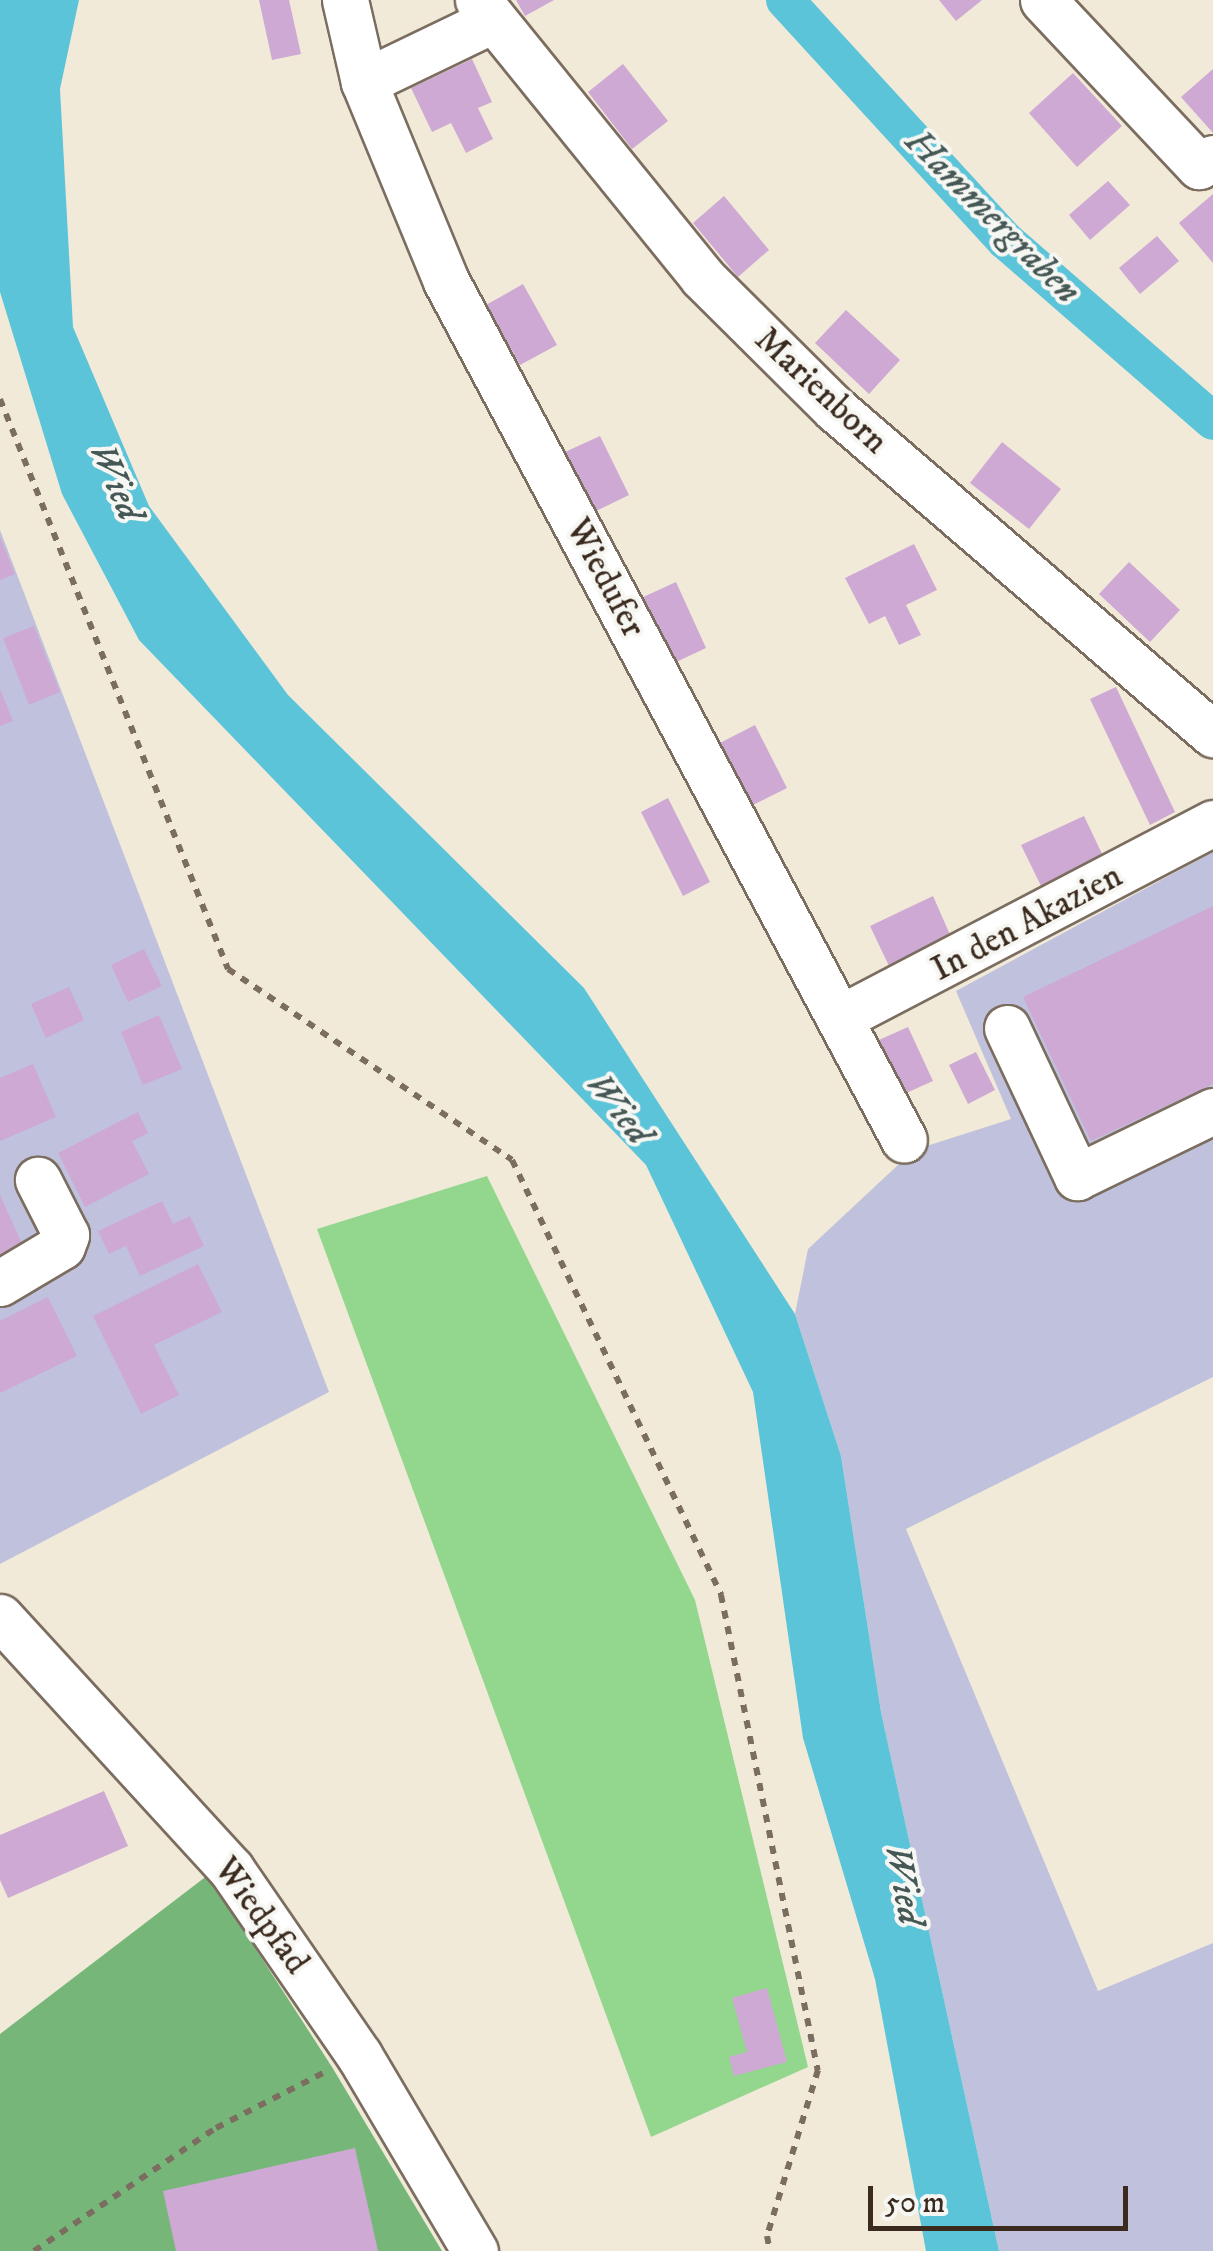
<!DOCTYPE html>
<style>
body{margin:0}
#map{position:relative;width:1213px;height:2251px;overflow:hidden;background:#f2ead8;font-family:"IM FELL DW Pica",serif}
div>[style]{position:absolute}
.industrial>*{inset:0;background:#c0c2dd}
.green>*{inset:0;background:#93d68e}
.forest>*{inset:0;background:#76b779}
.water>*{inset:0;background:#5cc4d9}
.canal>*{height:38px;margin:-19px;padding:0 19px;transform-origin:19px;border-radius:19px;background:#5cc4d9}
.building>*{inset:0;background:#cda9d3}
.path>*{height:6px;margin-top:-3px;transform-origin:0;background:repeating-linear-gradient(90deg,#7b6d5f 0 8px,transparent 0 16px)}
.roads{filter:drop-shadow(2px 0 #7b6d5f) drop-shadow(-2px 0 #7b6d5f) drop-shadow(0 2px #7b6d5f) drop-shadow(0 -2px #7b6d5f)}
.minor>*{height:45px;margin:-22.5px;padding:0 22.5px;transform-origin:22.5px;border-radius:22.5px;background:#fff}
span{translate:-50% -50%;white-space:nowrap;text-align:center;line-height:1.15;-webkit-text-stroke:8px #f6f6f2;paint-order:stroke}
.street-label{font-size:35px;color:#3b2a1e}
.water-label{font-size:38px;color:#455856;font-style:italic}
.scale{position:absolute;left:868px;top:2186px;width:260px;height:45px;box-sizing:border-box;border:5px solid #3b2a1e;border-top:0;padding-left:12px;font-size:30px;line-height:35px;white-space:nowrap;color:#3b2a1e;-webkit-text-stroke:8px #f6f6f2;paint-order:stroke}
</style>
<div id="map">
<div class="industrial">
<div style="clip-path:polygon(0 530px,329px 1392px,0 1564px)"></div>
<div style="clip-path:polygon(1213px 852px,1213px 1377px,906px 1529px,1098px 1991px,1213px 1943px,1213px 2251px,999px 2251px,881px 1712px,841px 1456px,795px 1314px,808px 1249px,914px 1150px,1011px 1119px,956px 991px)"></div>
</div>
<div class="green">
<div style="clip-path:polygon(487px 1176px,695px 1600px,808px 2067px,651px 2137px,317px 1229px)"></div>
</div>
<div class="forest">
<div style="clip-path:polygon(208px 1875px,332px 2067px,442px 2251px,0 2251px,0 2034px)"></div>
</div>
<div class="water">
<div style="clip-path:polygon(0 0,79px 0,60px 89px,73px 327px,149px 506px,288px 695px,584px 988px,795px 1314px,841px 1456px,881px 1712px,999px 2251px,926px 2251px,875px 1979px,803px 1738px,753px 1392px,646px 1165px,139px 640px,62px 494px,0 292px)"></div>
</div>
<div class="canal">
<div style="left:785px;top:0;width:327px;rotate:47.5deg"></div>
<div style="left:1006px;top:241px;width:274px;rotate:41deg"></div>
</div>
<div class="building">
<div style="clip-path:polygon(259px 0,289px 0,301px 54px,272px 60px)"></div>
<div style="clip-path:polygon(516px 0,554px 0,525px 16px)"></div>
<div style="clip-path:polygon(939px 0,982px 0,956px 21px)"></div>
<div style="clip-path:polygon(472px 59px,492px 102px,478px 108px,493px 139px,466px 153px,451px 123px,432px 132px,411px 88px)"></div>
<div style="clip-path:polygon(623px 64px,668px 121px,632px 149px,588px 92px)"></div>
<div style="clip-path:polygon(1213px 69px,1213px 133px,1181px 97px)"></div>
<div style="clip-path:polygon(1073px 73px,1122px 126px,1077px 167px,1029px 113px)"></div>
<div style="clip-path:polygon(1108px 181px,1130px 205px,1090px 240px,1069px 215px)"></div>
<div style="clip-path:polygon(1213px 194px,1213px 263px,1179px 223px)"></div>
<div style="clip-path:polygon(724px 196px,769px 250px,738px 277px,693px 223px)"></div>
<div style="clip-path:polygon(1157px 236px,1179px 261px,1140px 294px,1119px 268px)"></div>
<div style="clip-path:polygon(523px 284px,557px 345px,520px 365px,486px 305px)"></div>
<div style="clip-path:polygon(846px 310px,900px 360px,869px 394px,815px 343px)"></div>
<div style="clip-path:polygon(600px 436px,629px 495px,594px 512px,565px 452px)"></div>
<div style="clip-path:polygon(1002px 442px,1061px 489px,1029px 529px,970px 483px)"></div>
<div style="clip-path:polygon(0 537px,15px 574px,0 580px)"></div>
<div style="clip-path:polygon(914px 544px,937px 590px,906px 605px,921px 635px,899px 645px,885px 616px,869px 624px,845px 578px)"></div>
<div style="clip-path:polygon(1129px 562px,1180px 610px,1150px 642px,1099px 594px)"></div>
<div style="clip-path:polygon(676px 582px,706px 648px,672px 664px,641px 598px)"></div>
<div style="clip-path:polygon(34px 626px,60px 692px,29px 705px,3px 638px)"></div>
<div style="clip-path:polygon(1116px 687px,1175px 812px,1150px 825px,1090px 699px)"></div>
<div style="clip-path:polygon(0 689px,13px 721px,0 726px)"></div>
<div style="clip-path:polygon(755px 725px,787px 788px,749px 807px,716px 745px)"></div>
<div style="clip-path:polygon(668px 798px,710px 882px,683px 896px,641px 812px)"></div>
<div style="clip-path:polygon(1084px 816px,1104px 858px,1042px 888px,1021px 845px)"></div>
<div style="clip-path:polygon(933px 896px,951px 937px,889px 966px,870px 926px)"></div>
<div style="clip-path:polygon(1213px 906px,1213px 1084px,1091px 1141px,1023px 997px)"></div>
<div style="clip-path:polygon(144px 949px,162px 986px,128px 1002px,111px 965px)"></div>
<div style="clip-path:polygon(69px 987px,84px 1020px,46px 1038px,31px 1004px)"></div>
<div style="clip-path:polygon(159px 1015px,182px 1069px,143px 1085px,121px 1032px)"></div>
<div style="clip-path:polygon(908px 1027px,933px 1081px,886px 1102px,861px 1048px)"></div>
<div style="clip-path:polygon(976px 1052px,995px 1090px,968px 1104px,949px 1065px)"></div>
<div style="clip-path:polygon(33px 1064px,56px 1117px,0 1141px,0 1078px)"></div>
<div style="clip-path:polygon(138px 1112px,148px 1133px,132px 1141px,149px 1174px,85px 1207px,58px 1153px)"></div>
<div style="clip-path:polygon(0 1195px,23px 1246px,0 1256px)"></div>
<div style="clip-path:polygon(162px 1201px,173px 1224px,190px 1216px,204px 1246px,140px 1276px,126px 1246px,109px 1254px,98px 1231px)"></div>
<div style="clip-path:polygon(198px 1264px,222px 1312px,154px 1345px,179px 1395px,141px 1414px,93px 1316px)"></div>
<div style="clip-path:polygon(48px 1297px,77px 1356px,0 1393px,0 1321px)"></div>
<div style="clip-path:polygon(104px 1791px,128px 1846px,8px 1898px,0 1880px,0 1835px)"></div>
<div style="clip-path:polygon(767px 1988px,787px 2062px,734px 2076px,729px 2057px,747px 2052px,732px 1998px)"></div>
<div style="clip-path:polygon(355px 2148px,378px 2251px,176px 2251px,163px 2191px)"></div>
</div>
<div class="path">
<div style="left:0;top:399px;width:614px;rotate:68.2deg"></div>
<div style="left:228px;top:969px;width:342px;rotate:33.9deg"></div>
<div style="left:512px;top:1160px;width:483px;rotate:64.3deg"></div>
<div style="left:721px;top:1595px;width:485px;rotate:78.5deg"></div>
<div style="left:818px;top:2070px;width:174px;rotate:107.1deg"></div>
<div style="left:767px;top:2236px;width:15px;rotate:79deg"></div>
<div style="left:34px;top:2251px;width:220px;rotate:-34.1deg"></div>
<div style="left:216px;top:2128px;width:125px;rotate:-27.2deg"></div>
</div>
<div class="roads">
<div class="minor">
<div style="left:345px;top:0;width:84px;rotate:77deg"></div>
<div style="left:364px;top:82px;width:215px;rotate:67.6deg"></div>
<div style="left:446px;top:281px;width:973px;rotate:61.93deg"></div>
<div style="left:478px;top:0;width:356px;rotate:51deg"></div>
<div style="left:702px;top:277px;width:187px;rotate:44.8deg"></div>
<div style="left:835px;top:409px;width:499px;rotate:40.7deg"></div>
<div style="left:1043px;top:0;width:228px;rotate:46.8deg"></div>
<div style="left:1199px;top:166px;width:16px;rotate:-30deg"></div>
<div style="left:364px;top:82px;width:141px;rotate:-25.7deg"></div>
<div style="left:840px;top:1018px;width:421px;rotate:-27.6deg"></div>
<div style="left:1007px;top:1028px;width:165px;rotate:64.8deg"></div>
<div style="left:1077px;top:1177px;width:151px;rotate:-25.9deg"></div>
<div style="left:0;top:1283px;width:72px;rotate:-30.8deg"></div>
<div style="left:62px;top:1246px;width:12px;rotate:-70deg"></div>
<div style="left:66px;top:1235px;width:62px;rotate:-117deg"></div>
<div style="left:0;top:1617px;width:342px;rotate:47.5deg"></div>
<div style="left:231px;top:1869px;width:226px;rotate:55.5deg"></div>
<div style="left:359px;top:2055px;width:228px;rotate:59.4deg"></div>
</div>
</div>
<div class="street-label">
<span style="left:821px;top:391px;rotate:43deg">Marienborn</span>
<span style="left:605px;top:578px;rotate:62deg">Wiedufer</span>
<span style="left:1027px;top:923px;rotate:-28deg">In den Akazien</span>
<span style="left:261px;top:1916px;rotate:54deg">Wiedpfad</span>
</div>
<div class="water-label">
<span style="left:992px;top:217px;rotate:45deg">Hammergraben</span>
<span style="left:115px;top:482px;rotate:66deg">Wied</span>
<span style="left:618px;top:1109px;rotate:52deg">Wied</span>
<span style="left:903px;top:1885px;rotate:79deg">Wied</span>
</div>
<div class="scale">50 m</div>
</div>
